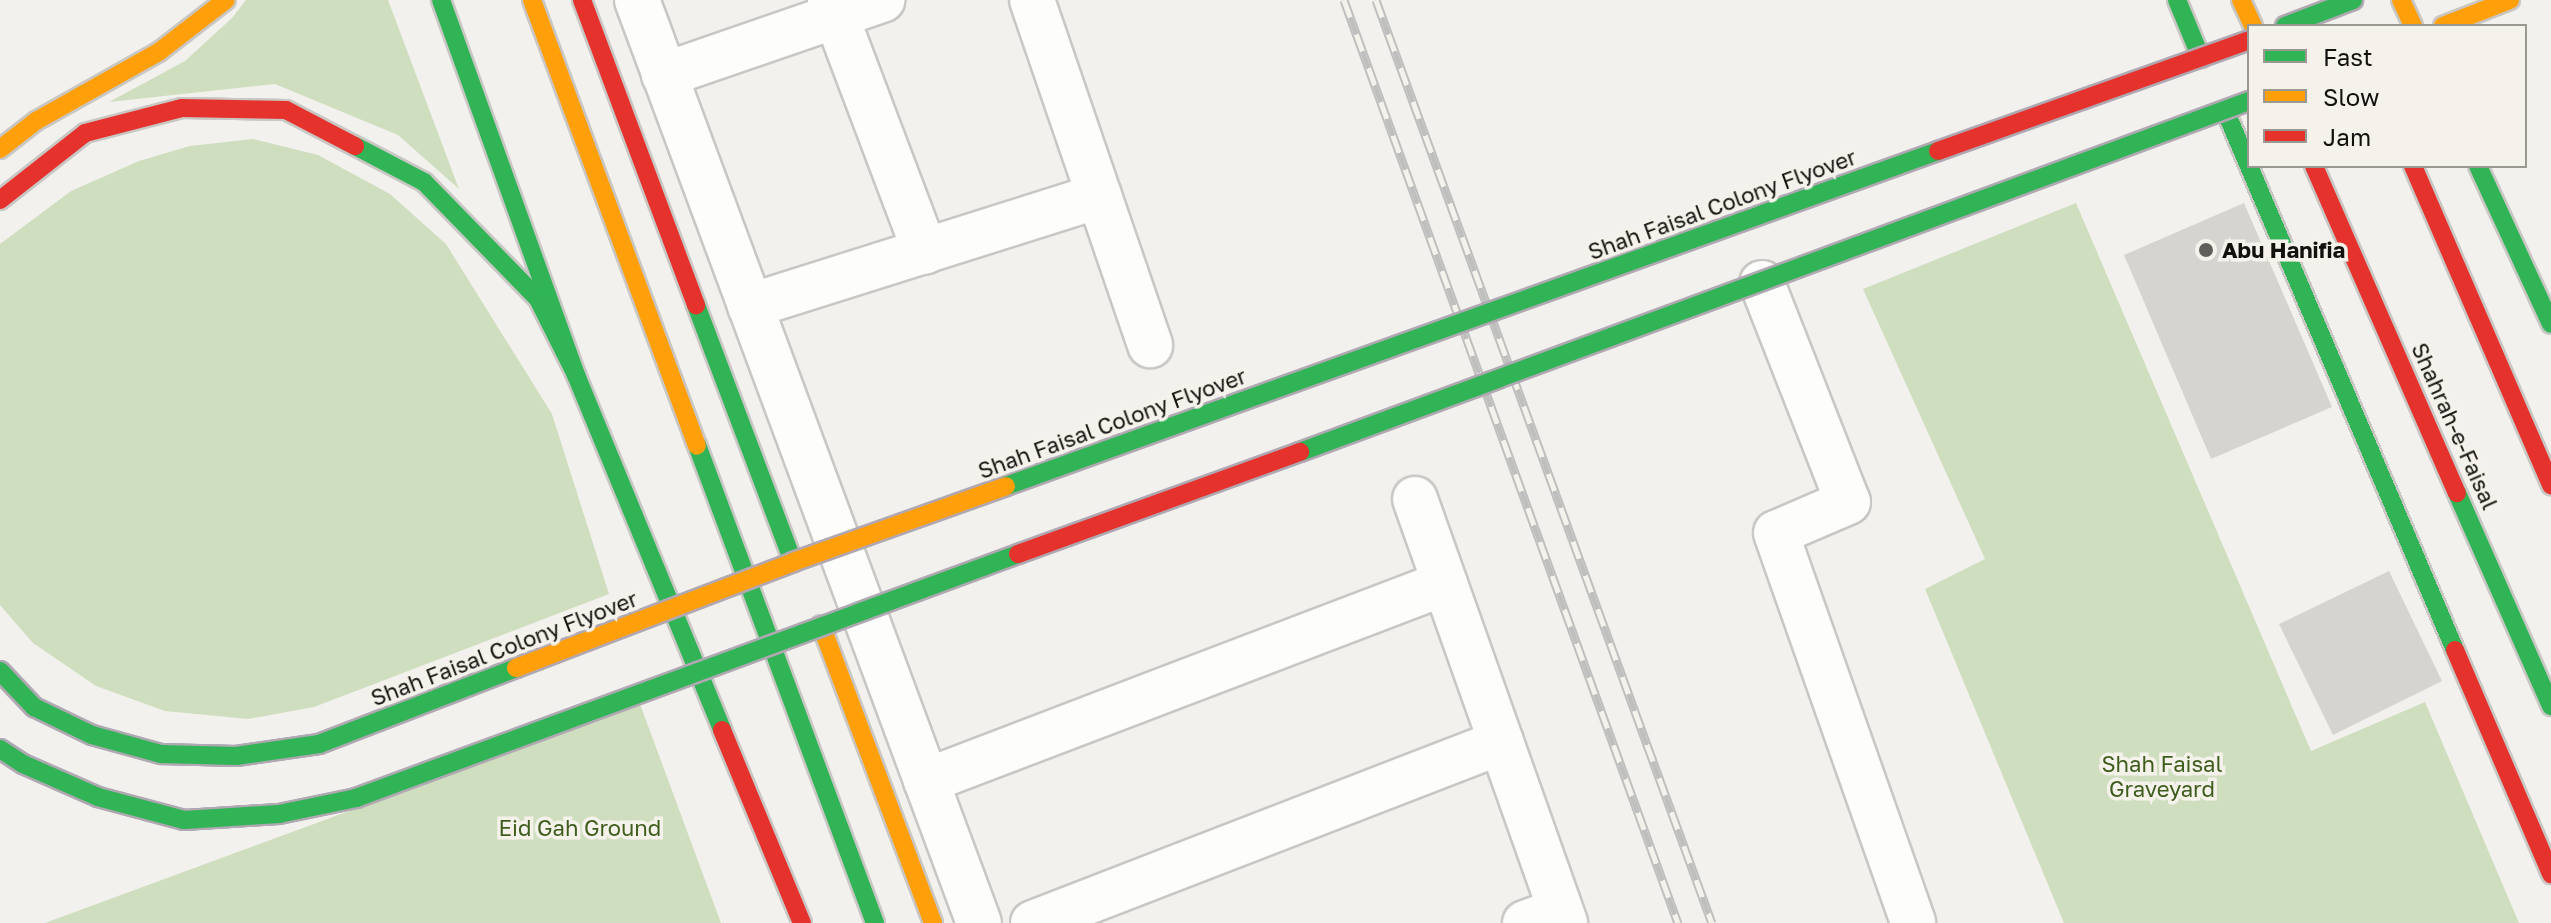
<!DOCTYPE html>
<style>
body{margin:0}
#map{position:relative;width:2551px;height:923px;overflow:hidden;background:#f3f1ed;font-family:"Golos Text",sans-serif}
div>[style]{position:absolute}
.green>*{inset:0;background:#cfdebe}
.building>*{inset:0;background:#d6d4d1}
.roads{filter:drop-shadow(2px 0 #c9c7c4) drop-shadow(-2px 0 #c9c7c4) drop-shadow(0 2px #c9c7c4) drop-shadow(0 -2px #c9c7c4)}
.street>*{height:44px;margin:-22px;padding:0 22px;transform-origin:22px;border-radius:22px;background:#fdfdfc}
.fast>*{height:18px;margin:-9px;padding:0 9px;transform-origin:9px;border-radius:9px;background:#30b455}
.slow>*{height:18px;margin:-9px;padding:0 9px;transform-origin:9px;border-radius:9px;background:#ff9f0a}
.jam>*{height:18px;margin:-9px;padding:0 9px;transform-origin:9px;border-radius:9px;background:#e5322d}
.rail>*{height:9px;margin-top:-4.5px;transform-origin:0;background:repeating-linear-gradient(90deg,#f5f2eb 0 18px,#bfbfbe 0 36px);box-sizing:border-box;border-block:2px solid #bfbfbe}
.bridges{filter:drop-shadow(2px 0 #b0a8b2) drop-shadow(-2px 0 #b0a8b2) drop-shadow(0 2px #b0a8b2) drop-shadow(0 -2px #b0a8b2)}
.fast-bridge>*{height:18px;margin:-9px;padding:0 9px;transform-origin:9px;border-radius:9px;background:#30b455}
.slow-bridge>*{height:18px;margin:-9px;padding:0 9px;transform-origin:9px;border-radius:9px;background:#ff9f0a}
.jam-bridge>*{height:18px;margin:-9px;padding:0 9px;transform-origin:9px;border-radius:9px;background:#e5322d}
.dots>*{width:22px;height:22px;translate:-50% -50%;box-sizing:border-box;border:4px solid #f5f2eb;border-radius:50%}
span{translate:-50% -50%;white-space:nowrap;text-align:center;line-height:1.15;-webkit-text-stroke:7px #f5f2eb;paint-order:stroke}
.street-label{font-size:22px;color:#12110e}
.poi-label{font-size:22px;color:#12110e;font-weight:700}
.left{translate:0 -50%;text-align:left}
.park-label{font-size:22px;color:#3e5c1c}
.legend{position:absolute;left:2247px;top:24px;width:280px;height:144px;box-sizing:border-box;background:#f5f2eb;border:2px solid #9a9893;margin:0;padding:10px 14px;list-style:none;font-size:24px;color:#12110e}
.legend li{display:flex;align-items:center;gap:16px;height:40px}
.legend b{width:40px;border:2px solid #9a9893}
</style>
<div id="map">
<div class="green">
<div style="clip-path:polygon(246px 0,388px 0,459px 189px,398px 135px,275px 84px,109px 102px,185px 61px,232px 18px)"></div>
<div style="clip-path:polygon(253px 139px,318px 155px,390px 194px,446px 244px,552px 414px,609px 594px,314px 707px,248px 719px,165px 711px,96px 686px,33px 643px,0 605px,0 244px,71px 191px,139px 161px,190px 146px)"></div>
<div style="clip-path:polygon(2076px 203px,2311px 751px,2425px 702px,2519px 923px,2064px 923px,1925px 589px,1985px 559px,1863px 289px)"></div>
<div style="clip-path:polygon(640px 704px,721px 923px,45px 923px)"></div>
</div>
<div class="building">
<div style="clip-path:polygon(2244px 203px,2332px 407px,2211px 459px,2124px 255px)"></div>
<div style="clip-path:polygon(2389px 571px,2442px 681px,2333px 735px,2279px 624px)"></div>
</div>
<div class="roads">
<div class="street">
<div style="left:637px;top:0;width:984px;rotate:69.67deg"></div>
<div style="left:830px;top:0;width:269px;rotate:69.3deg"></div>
<div style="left:1032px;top:0;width:365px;rotate:71.1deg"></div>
<div style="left:664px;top:75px;width:231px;rotate:-19deg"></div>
<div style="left:1762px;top:283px;width:235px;rotate:68.6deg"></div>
<div style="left:1848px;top:502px;width:78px;rotate:156.7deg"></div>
<div style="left:1776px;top:533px;width:413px;rotate:70.6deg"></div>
<div style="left:750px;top:306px;width:366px;rotate:-17.5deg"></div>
<div style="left:1415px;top:499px;width:450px;rotate:70.5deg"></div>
<div style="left:926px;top:781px;width:555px;rotate:-20.88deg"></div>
<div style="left:1033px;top:923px;width:502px;rotate:-21.14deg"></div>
<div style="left:1525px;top:923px;width:37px;rotate:-20deg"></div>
</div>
<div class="fast">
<div style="left:441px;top:0;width:399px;rotate:70.2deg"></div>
<div style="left:576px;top:375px;width:384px;rotate:67.6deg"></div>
<div style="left:2177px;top:0;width:63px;rotate:67.5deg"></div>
<div style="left:2225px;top:110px;width:587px;rotate:66.93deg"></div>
<div style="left:355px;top:146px;width:78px;rotate:27.6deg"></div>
<div style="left:424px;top:182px;width:163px;rotate:45.7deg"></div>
<div style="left:538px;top:299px;width:85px;rotate:63.4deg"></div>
<div style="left:2478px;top:166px;width:174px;rotate:65.2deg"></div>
<div style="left:696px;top:305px;width:275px;rotate:69.3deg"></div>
<div style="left:697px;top:445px;width:510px;rotate:69.58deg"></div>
<div style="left:2457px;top:493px;width:233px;rotate:66.2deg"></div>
</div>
<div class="slow">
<div style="left:532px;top:0;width:475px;rotate:69.7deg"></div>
<div style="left:2241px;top:0;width:29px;rotate:65deg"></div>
<div style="left:2401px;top:0;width:29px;rotate:65deg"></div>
<div style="left:2443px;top:26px;width:72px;rotate:-21.2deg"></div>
<div style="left:0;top:149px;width:46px;rotate:-37.9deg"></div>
<div style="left:36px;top:121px;width:142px;rotate:-29.4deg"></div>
<div style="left:160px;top:51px;width:83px;rotate:-37.7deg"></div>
<div style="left:821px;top:625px;width:318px;rotate:69.4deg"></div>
</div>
<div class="jam">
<div style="left:582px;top:0;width:326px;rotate:69.5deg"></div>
<div style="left:2314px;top:166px;width:357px;rotate:66.4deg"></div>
<div style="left:2413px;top:166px;width:348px;rotate:66.6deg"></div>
<div style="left:0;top:200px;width:108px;rotate:-38.2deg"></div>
<div style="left:85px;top:133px;width:100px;rotate:-14.5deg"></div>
<div style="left:182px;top:108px;width:104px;rotate:1.1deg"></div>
<div style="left:286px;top:110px;width:78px;rotate:27.6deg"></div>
<div style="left:2455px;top:650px;width:244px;rotate:66.8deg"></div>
<div style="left:722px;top:730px;width:209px;rotate:67.5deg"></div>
</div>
</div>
<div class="rail">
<div style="left:1344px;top:0;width:982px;rotate:70.11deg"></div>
<div style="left:1376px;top:0;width:982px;rotate:70deg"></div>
</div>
<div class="bridges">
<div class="fast-bridge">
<div style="left:2285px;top:26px;width:73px;rotate:-20.9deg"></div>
<div style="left:1300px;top:452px;width:1012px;rotate:-20.3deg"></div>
<div style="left:1006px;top:486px;width:990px;rotate:-19.77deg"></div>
<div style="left:0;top:671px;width:50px;rotate:46.6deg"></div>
<div style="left:34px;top:707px;width:64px;rotate:25.8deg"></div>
<div style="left:92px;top:735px;width:72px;rotate:15.4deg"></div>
<div style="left:161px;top:754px;width:75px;rotate:1.5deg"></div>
<div style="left:236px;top:756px;width:84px;rotate:-8.2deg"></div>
<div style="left:319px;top:744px;width:211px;rotate:-21.1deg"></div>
<div style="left:0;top:749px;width:27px;rotate:33deg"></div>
<div style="left:23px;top:764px;width:82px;rotate:23.7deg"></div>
<div style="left:98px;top:797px;width:89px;rotate:15deg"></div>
<div style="left:184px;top:820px;width:95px;rotate:-3.6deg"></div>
<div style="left:279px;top:814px;width:79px;rotate:-11.7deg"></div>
<div style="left:356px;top:798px;width:706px;rotate:-20.23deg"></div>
</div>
<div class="slow-bridge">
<div style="left:516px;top:668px;width:297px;rotate:-20.9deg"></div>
<div style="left:793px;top:562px;width:226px;rotate:-19.6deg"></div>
</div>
<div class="jam-bridge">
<div style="left:1938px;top:151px;width:330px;rotate:-19.6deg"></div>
<div style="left:1018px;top:554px;width:300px;rotate:-19.9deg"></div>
</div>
</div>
<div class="dots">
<div style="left:2206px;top:250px;background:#615f5c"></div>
</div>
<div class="street-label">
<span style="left:1722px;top:204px;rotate:-20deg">Shah Faisal Colony Flyover</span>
<span style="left:1112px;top:423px;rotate:-20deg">Shah Faisal Colony Flyover</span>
<span style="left:2455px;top:426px;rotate:66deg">Shahrah-e-Faisal</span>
<span style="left:504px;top:648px;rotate:-21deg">Shah Faisal Colony Flyover</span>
</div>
<div class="poi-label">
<span class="left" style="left:2222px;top:250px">Abu Hanifia</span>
</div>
<div class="park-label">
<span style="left:2162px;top:776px">Shah Faisal<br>Graveyard</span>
<span style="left:580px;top:828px">Eid Gah Ground</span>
</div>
<ul class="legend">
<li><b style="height:10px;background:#30b455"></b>Fast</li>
<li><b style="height:10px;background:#ff9f0a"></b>Slow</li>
<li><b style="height:10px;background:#e5322d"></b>Jam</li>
</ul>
</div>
